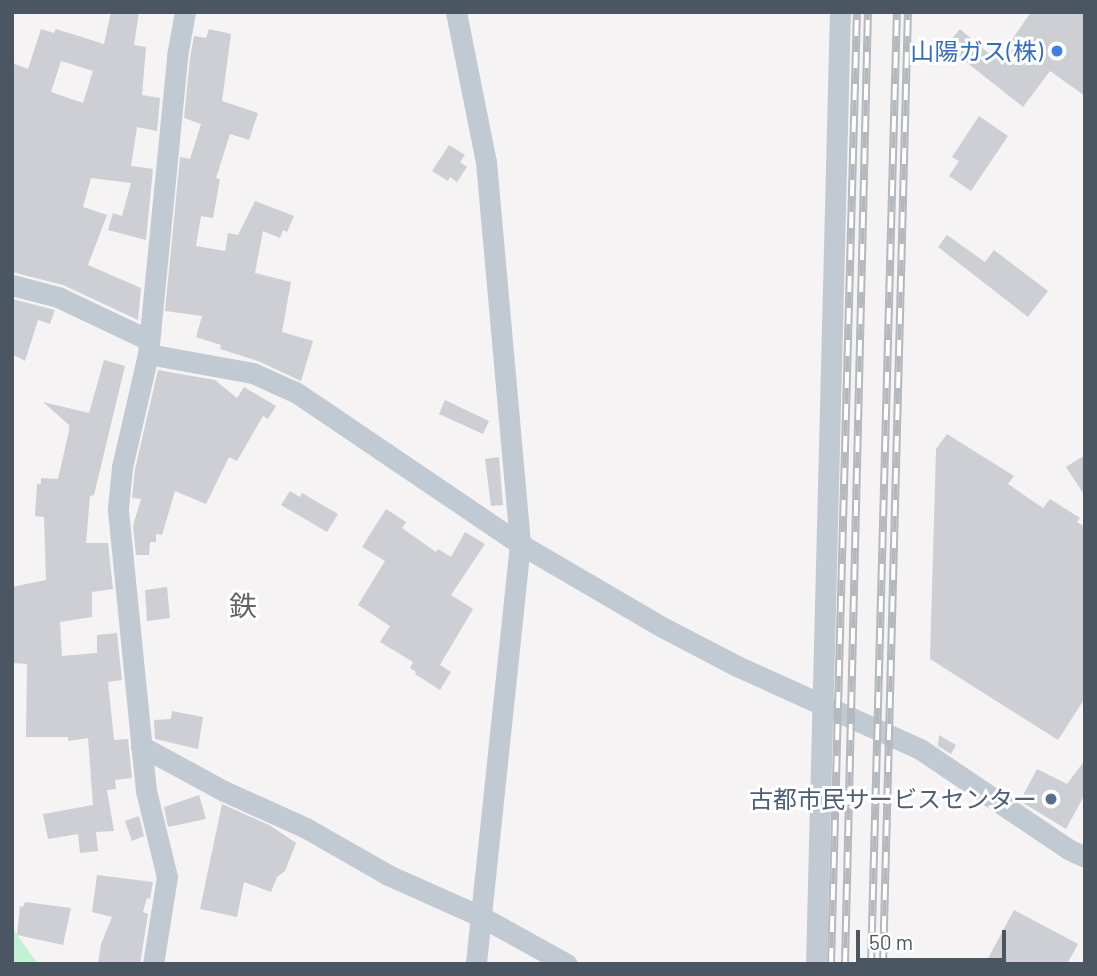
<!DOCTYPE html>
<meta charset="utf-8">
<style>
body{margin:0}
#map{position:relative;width:1097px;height:976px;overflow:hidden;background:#f5f3f3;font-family:Barlow,"Noto Sans JP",sans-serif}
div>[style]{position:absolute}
.green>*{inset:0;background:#c3f1d5}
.building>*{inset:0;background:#cdcfd5}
.minor>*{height:21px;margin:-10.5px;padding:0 10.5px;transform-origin:10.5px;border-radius:10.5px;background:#c1cad2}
.rail>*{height:8px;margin-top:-4px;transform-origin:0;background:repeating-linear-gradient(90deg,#fff 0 16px,#b5b8bd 0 32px);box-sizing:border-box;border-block:2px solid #b5b8bd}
.dots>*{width:19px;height:19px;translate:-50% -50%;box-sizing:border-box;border:4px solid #fff;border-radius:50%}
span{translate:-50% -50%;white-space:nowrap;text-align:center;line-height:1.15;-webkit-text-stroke:6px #fff;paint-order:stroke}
.shop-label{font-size:24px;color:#366cbe}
.right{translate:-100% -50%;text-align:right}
.service-label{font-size:24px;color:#4e5e75}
.quarter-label{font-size:28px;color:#5f6368}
.frame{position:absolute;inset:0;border:14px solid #4a5661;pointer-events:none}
.scale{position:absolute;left:856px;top:930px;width:150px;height:32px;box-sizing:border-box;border:4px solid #4a5661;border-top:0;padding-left:9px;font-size:21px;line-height:24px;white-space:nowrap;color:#4a5661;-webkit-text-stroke:5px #fff;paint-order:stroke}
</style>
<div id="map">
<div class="green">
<div style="clip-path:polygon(12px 928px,38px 964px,12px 964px)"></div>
</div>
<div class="building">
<div style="clip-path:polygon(evenodd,111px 12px,139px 12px,134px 45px,146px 47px,142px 95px,160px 98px,157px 131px,137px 127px,131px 166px,153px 169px,146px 240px,108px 230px,113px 213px,122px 216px,131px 183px,91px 178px,83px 207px,107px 215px,88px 265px,141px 288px,138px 320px,63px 285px,12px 272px,12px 63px,28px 69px,41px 29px,54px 33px,56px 29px,104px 44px,111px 12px,61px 61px,93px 71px,83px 103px,51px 92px,61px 61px)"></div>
<div style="clip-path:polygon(1031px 12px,1085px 12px,1085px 96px,1050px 71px,1023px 107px,946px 46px,960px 29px,993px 57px,998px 51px,1002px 54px)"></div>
<div style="clip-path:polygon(209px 29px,231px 34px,222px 101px,258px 113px,249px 140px,230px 134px,216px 178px,220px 179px,213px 218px,201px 216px,196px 246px,225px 251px,228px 233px,238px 235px,255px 201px,294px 216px,287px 232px,283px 230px,280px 238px,263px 231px,255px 273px,291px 282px,282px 332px,313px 341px,301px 381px,258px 361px,220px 349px,221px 345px,196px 337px,202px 316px,165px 311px,180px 157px,190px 159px,201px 124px,184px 118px,190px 58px,194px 36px,206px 38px)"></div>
<div style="clip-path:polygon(979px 116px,1008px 136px,971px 191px,949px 176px,959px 161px,952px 157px)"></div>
<div style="clip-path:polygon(449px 145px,465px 155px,460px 162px,467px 167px,457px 182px,450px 177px,448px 181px,432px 171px)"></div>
<div style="clip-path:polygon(947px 235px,985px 262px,994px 250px,1048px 291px,1028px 317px,938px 247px)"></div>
<div style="clip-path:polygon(12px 299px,55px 310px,50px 324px,38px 320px,25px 361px,12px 354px)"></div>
<div style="clip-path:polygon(104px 360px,125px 366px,94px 495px,90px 496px,86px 543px,108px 543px,113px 589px,92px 592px,92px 617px,60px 622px,62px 656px,97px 653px,97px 635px,117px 633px,122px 680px,108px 682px,114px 740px,128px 739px,132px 778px,115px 780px,116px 789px,107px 790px,114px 831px,96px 832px,98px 851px,80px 853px,78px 834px,48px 839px,43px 814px,93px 805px,88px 738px,68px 741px,68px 737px,26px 737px,27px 664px,12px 663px,12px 587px,46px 580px,44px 517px,35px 516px,37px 484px,41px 484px,41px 478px,58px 479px,69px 431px,69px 425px,43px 402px,89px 413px)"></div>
<div style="clip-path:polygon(158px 370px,215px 380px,237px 398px,244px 387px,276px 406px,268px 419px,263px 416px,237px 461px,229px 457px,206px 504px,175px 491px,162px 535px,156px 534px,156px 542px,150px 542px,149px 555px,136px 555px,133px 526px,141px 499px,132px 498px,135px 469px)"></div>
<div style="clip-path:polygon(445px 400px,489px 421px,483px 434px,439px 414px)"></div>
<div style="clip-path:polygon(947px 434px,1014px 476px,1008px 484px,1043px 508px,1050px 499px,1080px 518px,1077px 522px,1085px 527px,1085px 698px,1058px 740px,930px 659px,936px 449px)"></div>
<div style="clip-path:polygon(1085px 455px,1085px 496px,1066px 467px)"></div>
<div style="clip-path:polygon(499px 457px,503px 505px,491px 506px,485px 459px)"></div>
<div style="clip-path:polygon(290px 491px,300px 497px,302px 493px,338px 514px,327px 532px,281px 505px)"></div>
<div style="clip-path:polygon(386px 509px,406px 522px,402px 528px,436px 552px,438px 549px,451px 557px,465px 532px,485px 544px,451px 595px,473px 609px,440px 665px,451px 672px,440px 690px,415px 674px,416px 672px,410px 668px,413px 662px,380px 642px,390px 626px,358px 605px,385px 561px,362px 547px)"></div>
<div style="clip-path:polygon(167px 587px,170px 618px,147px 621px,145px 590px)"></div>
<div style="clip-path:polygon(172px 711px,203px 717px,198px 749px,155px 739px,154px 720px,171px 719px)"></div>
<div style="clip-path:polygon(939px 735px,956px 745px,951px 754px,938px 746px)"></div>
<div style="clip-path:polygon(1085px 760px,1085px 794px,1066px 829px,1020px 801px,1037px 769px,1067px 784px)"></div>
<div style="clip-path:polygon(199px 795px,206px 819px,168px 827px,164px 807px)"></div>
<div style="clip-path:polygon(222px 804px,271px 826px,296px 843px,285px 871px,277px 877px,271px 892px,244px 882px,237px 917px,200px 909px)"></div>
<div style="clip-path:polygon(139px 816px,144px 836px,132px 841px,125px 821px)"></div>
<div style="clip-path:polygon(97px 875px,153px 882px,150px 899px,147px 898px,143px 912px,148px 914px,140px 964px,98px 964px,101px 944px,112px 917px,92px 912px)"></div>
<div style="clip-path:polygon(25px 902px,71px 908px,63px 945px,17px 935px,20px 906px,23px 907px)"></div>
<div style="clip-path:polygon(1014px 910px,1078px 944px,1067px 964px,985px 964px)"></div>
</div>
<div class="minor">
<div style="left:456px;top:12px;width:153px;rotate:78.7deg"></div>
<div style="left:486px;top:162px;width:384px;rotate:84.9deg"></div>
<div style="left:520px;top:544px;width:422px;rotate:96deg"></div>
<div style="left:12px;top:285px;width:48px;rotate:14.6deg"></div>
<div style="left:58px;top:297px;width:101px;rotate:25.3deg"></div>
<div style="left:148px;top:354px;width:107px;rotate:10.3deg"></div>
<div style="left:253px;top:373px;width:48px;rotate:24.4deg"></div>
<div style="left:297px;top:393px;width:269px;rotate:34.1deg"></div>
<div style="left:520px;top:544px;width:167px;rotate:30.3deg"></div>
<div style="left:664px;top:628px;width:82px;rotate:27.5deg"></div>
<div style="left:737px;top:666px;width:201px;rotate:24.4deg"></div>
<div style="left:920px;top:749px;width:179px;rotate:34deg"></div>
<div style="left:1068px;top:849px;width:19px;rotate:25deg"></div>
<div style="left:141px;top:746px;width:94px;rotate:28.5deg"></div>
<div style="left:224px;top:791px;width:90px;rotate:24.3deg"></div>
<div style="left:306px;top:828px;width:95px;rotate:29.8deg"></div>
<div style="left:388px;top:875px;width:101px;rotate:24deg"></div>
<div style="left:480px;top:916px;width:99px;rotate:28.9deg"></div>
<div style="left:153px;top:964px;width:88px;rotate:-80.9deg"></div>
<div style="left:167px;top:877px;width:89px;rotate:-103.7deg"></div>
<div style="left:146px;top:791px;width:284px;rotate:-95.7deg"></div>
<div style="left:118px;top:508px;width:41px;rotate:-84.4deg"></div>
<div style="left:122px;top:467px;width:116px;rotate:-77deg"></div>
<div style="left:148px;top:354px;width:299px;rotate:-84.4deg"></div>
<div style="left:177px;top:56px;width:45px;rotate:-79.7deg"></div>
<div style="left:816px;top:964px;width:952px;rotate:-88.56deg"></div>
</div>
<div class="rail">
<div style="left:831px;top:964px;width:952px;rotate:-88.44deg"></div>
<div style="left:845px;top:964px;width:952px;rotate:-88.62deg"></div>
<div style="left:871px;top:964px;width:952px;rotate:-88.44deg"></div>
<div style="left:883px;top:964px;width:952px;rotate:-88.5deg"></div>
</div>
<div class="dots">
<div style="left:1057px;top:51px;background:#3f7fe0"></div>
<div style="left:1051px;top:799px;background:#5c6f8a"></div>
</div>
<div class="shop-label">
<span class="right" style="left:1043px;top:51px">山陽ガス(株)</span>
</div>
<div class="service-label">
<span class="right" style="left:1037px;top:799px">古都市民サービスセンター</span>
</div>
<div class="quarter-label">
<span style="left:243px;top:605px">鉄</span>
</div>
<div class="frame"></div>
<div class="scale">50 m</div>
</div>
